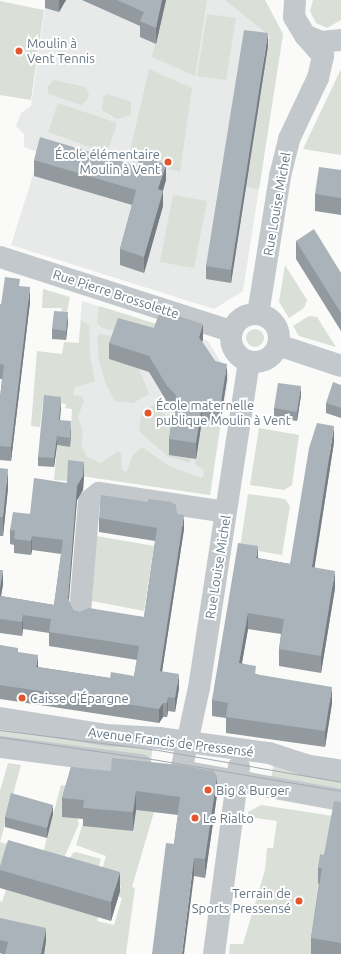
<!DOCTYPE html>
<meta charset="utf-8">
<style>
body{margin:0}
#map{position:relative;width:341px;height:954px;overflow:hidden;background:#fafaf8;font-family:Ubuntu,sans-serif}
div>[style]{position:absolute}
.built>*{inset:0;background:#e8e9e9}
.green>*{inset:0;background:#dadfd7}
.round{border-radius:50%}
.minor>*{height:22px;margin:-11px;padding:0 11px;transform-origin:11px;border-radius:11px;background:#c3c8cc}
.minor>.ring{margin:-11px;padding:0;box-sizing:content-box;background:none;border:22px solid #c3c8cc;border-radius:50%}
.tram>*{height:1px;margin:-0.5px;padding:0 0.5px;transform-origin:0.5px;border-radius:0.5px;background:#a2aab0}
.wall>*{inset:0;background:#929a9f}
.shaded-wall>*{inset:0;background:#777d82}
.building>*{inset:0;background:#aab3b9}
.dots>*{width:11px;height:11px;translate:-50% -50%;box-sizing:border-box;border:2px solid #fff;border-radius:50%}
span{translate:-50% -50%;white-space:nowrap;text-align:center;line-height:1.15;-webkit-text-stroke:4px #fff;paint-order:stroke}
.poi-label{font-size:13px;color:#657683}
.left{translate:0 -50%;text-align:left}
.right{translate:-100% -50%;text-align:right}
.street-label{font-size:13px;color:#657683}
</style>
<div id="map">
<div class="built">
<div style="clip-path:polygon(46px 0,265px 0,283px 34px,243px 291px,214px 309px,11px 245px,40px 153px,24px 147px,24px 134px,16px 126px,21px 113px,31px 106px)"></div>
<div style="clip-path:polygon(82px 301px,208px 341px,229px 375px,210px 495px,68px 474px)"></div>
</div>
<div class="green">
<div style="clip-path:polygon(166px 0,207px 0,195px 76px,152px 57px)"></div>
<div style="clip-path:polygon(225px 0,265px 0,283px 34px,259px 189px,246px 187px,270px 36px)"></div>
<div style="clip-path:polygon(313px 0,341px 0,341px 20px,327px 28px,316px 23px,310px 11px)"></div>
<div style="clip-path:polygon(0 1px,44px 10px,31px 100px,0 95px)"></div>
<div style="clip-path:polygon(207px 14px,236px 18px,226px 80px,197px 76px)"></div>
<div style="clip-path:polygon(149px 69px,192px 88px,180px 172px,129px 156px)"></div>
<div style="clip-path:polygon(341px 69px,341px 155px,303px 149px)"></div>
<div style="clip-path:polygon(54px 80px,85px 87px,89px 94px,87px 100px,81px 105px,49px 94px,47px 87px)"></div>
<div style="clip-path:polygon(108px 94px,131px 102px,131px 115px,117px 119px,102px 110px,103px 97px)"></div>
<div style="clip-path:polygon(58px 103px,117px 123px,107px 153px,48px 132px)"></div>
<div style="clip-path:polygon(173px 195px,207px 201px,194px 268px,160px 262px)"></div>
<div style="clip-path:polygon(285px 265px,307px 300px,304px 308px,289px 318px,279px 302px)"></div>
<div style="clip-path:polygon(43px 289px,70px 297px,65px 322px,60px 321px,62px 308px,42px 308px)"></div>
<div style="clip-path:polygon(99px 306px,160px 325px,154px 344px,101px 327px,97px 323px)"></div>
<div style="clip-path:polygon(309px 316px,317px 317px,336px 347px,299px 336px,293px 326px)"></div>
<div style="clip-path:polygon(81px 320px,89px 325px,90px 355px,95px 381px,75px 387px,74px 395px,81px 396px,84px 400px,78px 417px,83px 432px,81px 445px,87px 457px,101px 463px,118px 451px,121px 454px,122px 470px,127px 472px,132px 456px,142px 447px,169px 466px,201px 478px,204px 475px,204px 470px,195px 464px,202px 420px,220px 423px,210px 495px,69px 474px,68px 481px,54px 480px,57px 445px,70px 447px,72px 409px,65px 408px,66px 404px,43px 402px,40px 427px,31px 426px,37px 351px,62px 354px,64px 342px,79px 343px)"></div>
<div class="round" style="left:246px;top:329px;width:18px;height:18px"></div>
<div style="clip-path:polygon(100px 334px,116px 337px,109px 359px,139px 369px,149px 394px,133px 403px,115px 401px,106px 385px,99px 361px,97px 337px)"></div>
<div style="clip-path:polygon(154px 404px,174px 424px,191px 458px,190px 463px,167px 456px,139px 431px,141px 416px)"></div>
<div style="clip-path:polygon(259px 428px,299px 435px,292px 485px,284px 490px,250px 485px)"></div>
<div style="clip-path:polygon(248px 494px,285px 499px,290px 506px,282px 555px,240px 548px)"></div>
<div style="clip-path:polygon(96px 536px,154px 546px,144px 611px,92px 601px)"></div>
<div style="clip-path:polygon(0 724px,153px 740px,151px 762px,0 741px)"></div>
<div style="clip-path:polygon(274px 762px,341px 778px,341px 795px,270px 783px)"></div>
<div style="clip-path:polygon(8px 763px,21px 765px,0 842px,43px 853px,61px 785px,67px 786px,62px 801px,63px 814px,60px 815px,77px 818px,79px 824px,63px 860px,0 880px,0 791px)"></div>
<div style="clip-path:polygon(261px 805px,333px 816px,341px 954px,229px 954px,230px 944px,243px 944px,265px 870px,267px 848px,273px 848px,277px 821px,248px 817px,248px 812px)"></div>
<div style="clip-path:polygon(136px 810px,154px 812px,132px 887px,135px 888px,126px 954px,44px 954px,46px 941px,0 932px,0 901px,2px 902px,6px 890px,98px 917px,97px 921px,114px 925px,122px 898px,118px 896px,121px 886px,110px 884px,99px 879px,106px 856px,76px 845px,83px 823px,133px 831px)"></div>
<div style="clip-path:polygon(76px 852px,101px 859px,96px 878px,62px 869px,73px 853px)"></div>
</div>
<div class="minor">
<div style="left:295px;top:0;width:17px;rotate:93deg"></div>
<div style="left:294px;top:17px;width:21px;rotate:59deg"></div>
<div style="left:305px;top:35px;width:17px;rotate:24deg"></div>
<div style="left:321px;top:42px;width:20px;rotate:-6deg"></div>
<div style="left:0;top:257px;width:243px;rotate:17.8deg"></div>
<div class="ring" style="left:231px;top:314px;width:26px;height:26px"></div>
<div style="left:258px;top:314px;width:140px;rotate:-80.9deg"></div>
<div style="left:280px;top:176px;width:38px;rotate:-76deg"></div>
<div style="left:289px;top:139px;width:68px;rotate:-64.6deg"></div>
<div style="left:318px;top:78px;width:23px;rotate:-77deg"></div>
<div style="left:323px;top:56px;width:28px;rotate:-131deg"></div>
<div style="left:278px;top:345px;width:66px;rotate:18.4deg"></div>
<div style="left:80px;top:613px;width:112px;rotate:-85.4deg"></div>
<div style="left:89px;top:501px;width:13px;rotate:-39deg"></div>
<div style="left:99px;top:493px;width:128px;rotate:8.5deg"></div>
<div style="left:0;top:718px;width:107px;rotate:9.1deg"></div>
<div style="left:106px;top:735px;width:53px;rotate:3.2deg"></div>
<div style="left:159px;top:738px;width:111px;rotate:7.8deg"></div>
<div style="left:269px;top:753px;width:38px;rotate:18deg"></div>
<div style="left:305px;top:765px;width:36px;rotate:9deg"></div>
<div style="left:0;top:747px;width:142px;rotate:7.3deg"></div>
<div style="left:181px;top:771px;width:85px;rotate:-77.8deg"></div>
<div style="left:199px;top:688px;width:330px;rotate:-81.3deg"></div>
<div style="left:187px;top:772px;width:157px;rotate:10.3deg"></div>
<div style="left:214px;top:954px;width:189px;rotate:-82.4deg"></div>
</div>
<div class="tram">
<div style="left:0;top:730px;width:159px;rotate:7.2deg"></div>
<div style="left:158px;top:750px;width:186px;rotate:9.9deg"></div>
<div style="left:0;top:737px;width:160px;rotate:8.3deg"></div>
<div style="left:158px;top:760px;width:186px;rotate:9.6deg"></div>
</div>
<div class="wall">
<div style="clip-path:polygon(45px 0,66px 0,59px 12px,45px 8px)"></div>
<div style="clip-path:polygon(82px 0,166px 0,156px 44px,140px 37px,140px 26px)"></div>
<div style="clip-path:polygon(268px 46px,231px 283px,206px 279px,206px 266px)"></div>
<div style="clip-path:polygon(34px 160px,166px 180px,163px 191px,163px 206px,144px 273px,120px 265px,120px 249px,132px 205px,34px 176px)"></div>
<div style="clip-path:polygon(341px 170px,341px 215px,315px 211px,315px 194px)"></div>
<div style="clip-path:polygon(296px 241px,341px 273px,341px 331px,296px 259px)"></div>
<div style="clip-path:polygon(20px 286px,30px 302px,11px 461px,0 460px,0 398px,2px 379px,0 379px,0 304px,1px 305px)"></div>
<div style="clip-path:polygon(68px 322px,66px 340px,52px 339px,52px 329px)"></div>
<div style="clip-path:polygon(154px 328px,203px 339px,202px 342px,215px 361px,227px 379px,220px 423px,202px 420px,196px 459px,169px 455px,169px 439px,174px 408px,167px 402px,149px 372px,109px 359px,109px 343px)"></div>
<div style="clip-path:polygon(341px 385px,341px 418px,326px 413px,326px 403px)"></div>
<div style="clip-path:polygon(301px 395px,297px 421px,274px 418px,274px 408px)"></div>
<div style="clip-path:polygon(61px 406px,60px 420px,71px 430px,70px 447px,57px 445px,54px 467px,38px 466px,38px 457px)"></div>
<div style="clip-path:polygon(334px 442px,314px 568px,335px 588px,321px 673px,279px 666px,279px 649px,281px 634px,248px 629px,242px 663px,256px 674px,332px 703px,325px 747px,226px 733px,226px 718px,212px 716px,212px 700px,258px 558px,290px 564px)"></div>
<div style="clip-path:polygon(0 468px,8px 488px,3px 536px,0 536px)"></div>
<div style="clip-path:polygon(84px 476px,83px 490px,77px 500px,68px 600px,73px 610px,79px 612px,144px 617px,155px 541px,99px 532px,99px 518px,177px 514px,184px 529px,162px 671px,179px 688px,175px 712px,168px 711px,167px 717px,163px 717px,159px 723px,0 699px,0 645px,18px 652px,38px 667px,110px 678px,134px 676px,137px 660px,49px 646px,49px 633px,23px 629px,22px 636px,0 633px,0 570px,3px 584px,1px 596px,54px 605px,61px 554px,32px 550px,31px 555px,14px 553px,14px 545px,10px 544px,10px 530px,67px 483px)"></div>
<div style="clip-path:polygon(71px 767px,217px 795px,205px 878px,194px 876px,174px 844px,178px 815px,136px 810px,133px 831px,83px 826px,83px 819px,62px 817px,62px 798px)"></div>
<div style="clip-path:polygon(341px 802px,341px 954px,311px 954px,311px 938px,319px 884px,318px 883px,318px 868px,324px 855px)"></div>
<div style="clip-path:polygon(53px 814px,47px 838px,5px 827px,5px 817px)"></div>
<div style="clip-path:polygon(0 866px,120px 891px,111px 921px,0 888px)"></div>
<div style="clip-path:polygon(0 918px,46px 941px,44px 954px,3px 954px,0 953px)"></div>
</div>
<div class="shaded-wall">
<div style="clip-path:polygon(59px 0,66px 0,59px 12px)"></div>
<div style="clip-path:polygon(162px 0,166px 0,156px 44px,156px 28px)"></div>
<div style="clip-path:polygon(268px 33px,268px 46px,231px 283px,231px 270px)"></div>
<div style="clip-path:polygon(166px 164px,166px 180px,158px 205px,158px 189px)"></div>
<div style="clip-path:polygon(163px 191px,163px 206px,144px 273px,144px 257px)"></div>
<div style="clip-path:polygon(30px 287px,30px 302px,11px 461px,11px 447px)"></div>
<div style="clip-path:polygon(68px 312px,68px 322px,66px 340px,66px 331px)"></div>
<div style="clip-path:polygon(203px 324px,203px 339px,199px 352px,199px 337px)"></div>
<div style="clip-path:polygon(227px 364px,227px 379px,220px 423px,220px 408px)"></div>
<div style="clip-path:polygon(301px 386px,301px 395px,297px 421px,297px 412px)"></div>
<div style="clip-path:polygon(61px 397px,61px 406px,59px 429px,59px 420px)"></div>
<div style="clip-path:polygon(202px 405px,202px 420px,196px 459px,196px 443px)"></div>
<div style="clip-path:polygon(71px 421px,71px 430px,70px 447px,70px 438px)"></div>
<div style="clip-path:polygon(334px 426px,334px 442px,312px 584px,312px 567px)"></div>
<div style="clip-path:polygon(57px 436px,57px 445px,54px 467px,54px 458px)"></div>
<div style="clip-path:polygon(84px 462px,84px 476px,83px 490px,77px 500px,68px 612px,68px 598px,77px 486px)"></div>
<div style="clip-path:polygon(8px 469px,8px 488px,3px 536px,3px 517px)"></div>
<div style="clip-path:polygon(184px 515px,184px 529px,160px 685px,160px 671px)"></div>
<div style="clip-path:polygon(32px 536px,32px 550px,31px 555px,31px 541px)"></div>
<div style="clip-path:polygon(258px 546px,258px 563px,256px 558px)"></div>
<div style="clip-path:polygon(3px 570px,3px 584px,0 602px,0 588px)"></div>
<div style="clip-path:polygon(335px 571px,335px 588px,321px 673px,321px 656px)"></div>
<div style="clip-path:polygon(248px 613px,248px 629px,239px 679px,239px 663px)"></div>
<div style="clip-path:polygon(23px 615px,23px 629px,22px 636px,22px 622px)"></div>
<div style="clip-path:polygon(38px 655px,38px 669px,36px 667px)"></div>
<div style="clip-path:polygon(179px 674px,179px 688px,175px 712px,175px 698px)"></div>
<div style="clip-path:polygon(332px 687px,332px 703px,325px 747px,325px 731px)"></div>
<div style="clip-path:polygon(168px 697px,168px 711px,167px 717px,167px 703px)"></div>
<div style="clip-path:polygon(163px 703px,163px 717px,159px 723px,159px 709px)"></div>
<div style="clip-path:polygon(217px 776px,217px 795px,205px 878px,205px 859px)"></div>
<div style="clip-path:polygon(136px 791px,136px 810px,133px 831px,133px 812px)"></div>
<div style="clip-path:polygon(53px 805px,53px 814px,47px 838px,47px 828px)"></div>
<div style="clip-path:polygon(194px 858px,194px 876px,184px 954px,182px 954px)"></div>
<div style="clip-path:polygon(120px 872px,120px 891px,111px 921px,111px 902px)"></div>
<div style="clip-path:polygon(46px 928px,46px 941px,44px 954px,41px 954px)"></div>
</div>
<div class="building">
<div style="clip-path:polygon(117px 0,162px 0,156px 28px,140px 21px,144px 12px)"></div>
<div style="clip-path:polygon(244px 30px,268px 33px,231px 270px,206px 266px)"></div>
<div style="clip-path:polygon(40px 137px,137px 166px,140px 156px,166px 164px,158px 189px,163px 191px,144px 257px,120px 249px,136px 190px,34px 160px)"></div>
<div style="clip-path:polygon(319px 167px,341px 170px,341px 198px,315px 194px)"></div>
<div style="clip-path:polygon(314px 229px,341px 273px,341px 313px,296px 241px)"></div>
<div style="clip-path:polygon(5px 277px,20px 279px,19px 286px,30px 287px,11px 447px,0 446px,0 398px,4px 365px,0 364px,0 304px,1px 305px)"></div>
<div style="clip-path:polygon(160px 310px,203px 324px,199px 337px,215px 361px,227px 364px,220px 408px,202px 405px,196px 443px,169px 439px,176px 395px,167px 386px,149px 356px,109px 343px,118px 318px,154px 328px)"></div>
<div style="clip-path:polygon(54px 311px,68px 312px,66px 331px,52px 329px)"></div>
<div style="clip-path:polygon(333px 382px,341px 385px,341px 408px,326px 403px)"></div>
<div style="clip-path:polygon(278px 383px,301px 386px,297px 412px,274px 408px)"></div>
<div style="clip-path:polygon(44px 395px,61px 397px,59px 420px,71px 421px,70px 438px,57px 436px,54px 458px,38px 457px)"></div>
<div style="clip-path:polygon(317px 423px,334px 426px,312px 567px,335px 571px,321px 656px,279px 649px,284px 619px,248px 613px,239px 663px,256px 666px,255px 674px,332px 687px,325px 731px,226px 717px,228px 703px,212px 700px,238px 543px,258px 546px,256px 558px,290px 564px,309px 448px)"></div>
<div style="clip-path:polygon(68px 460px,84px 462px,83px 476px,77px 486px,68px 598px,73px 610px,79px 612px,89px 608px,144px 617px,157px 528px,99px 518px,101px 495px,148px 502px,148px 499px,171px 502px,176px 505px,177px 514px,184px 515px,160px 671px,179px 674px,175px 698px,168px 697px,167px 703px,163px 703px,159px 709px,0 685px,0 645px,18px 648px,18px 652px,38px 655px,36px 667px,110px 678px,111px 672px,134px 676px,139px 646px,49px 632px,51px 619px,23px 615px,22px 622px,0 619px,0 596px,54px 605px,63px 540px,32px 536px,31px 541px,14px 539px,15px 531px,10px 530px,13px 512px,30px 514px,34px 478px,67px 483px)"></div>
<div style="clip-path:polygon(0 468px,8px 469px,3px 517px,0 517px)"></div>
<div style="clip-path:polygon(0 570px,3px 570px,0 588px)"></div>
<div style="clip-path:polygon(112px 758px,179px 765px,213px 771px,217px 776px,205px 859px,194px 858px,182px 954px,152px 954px,166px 843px,174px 844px,180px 797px,136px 791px,133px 812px,83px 808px,84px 800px,62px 798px,71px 767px,111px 771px)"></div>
<div style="clip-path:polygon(11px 793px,53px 805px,47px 828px,5px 817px)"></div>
<div style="clip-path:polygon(334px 801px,341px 802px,341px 943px,311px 938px,322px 868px,318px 868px,320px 854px,324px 855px)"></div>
<div style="clip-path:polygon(8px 840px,120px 872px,111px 902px,0 870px,0 866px)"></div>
<div style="clip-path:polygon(0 918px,46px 928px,41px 954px,5px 954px,8px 942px,0 940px)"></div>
</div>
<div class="dots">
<div style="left:19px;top:51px;background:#e4572e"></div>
<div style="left:168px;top:162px;background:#e4572e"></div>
<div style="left:148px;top:413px;background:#e4572e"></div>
<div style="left:22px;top:698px;background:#e4572e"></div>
<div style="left:208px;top:790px;background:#e4572e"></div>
<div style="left:195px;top:818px;background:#e4572e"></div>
<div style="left:299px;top:901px;background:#e4572e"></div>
</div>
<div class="poi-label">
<span class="left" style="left:27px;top:51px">Moulin à<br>Vent Tennis</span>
<span class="right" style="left:160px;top:162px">École élémentaire<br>Moulin à Vent</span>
<span class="left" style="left:156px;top:413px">École maternelle<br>publique Moulin à Vent</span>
<span class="left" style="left:30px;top:698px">Caisse d'Épargne</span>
<span class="left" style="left:216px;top:790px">Big &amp; Burger</span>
<span class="left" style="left:203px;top:818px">Le Rialto</span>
<span class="right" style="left:291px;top:901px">Terrain de<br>Sports Pressensé</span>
</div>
<div class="street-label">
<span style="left:277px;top:204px;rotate:-80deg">Rue Louise Michel</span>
<span style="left:116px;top:294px;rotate:18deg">Rue Pierre Brossolette</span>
<span style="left:218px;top:567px;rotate:-81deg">Rue Louise Michel</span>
<span style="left:171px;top:742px;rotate:7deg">Avenue Francis de Pressensé</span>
</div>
</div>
